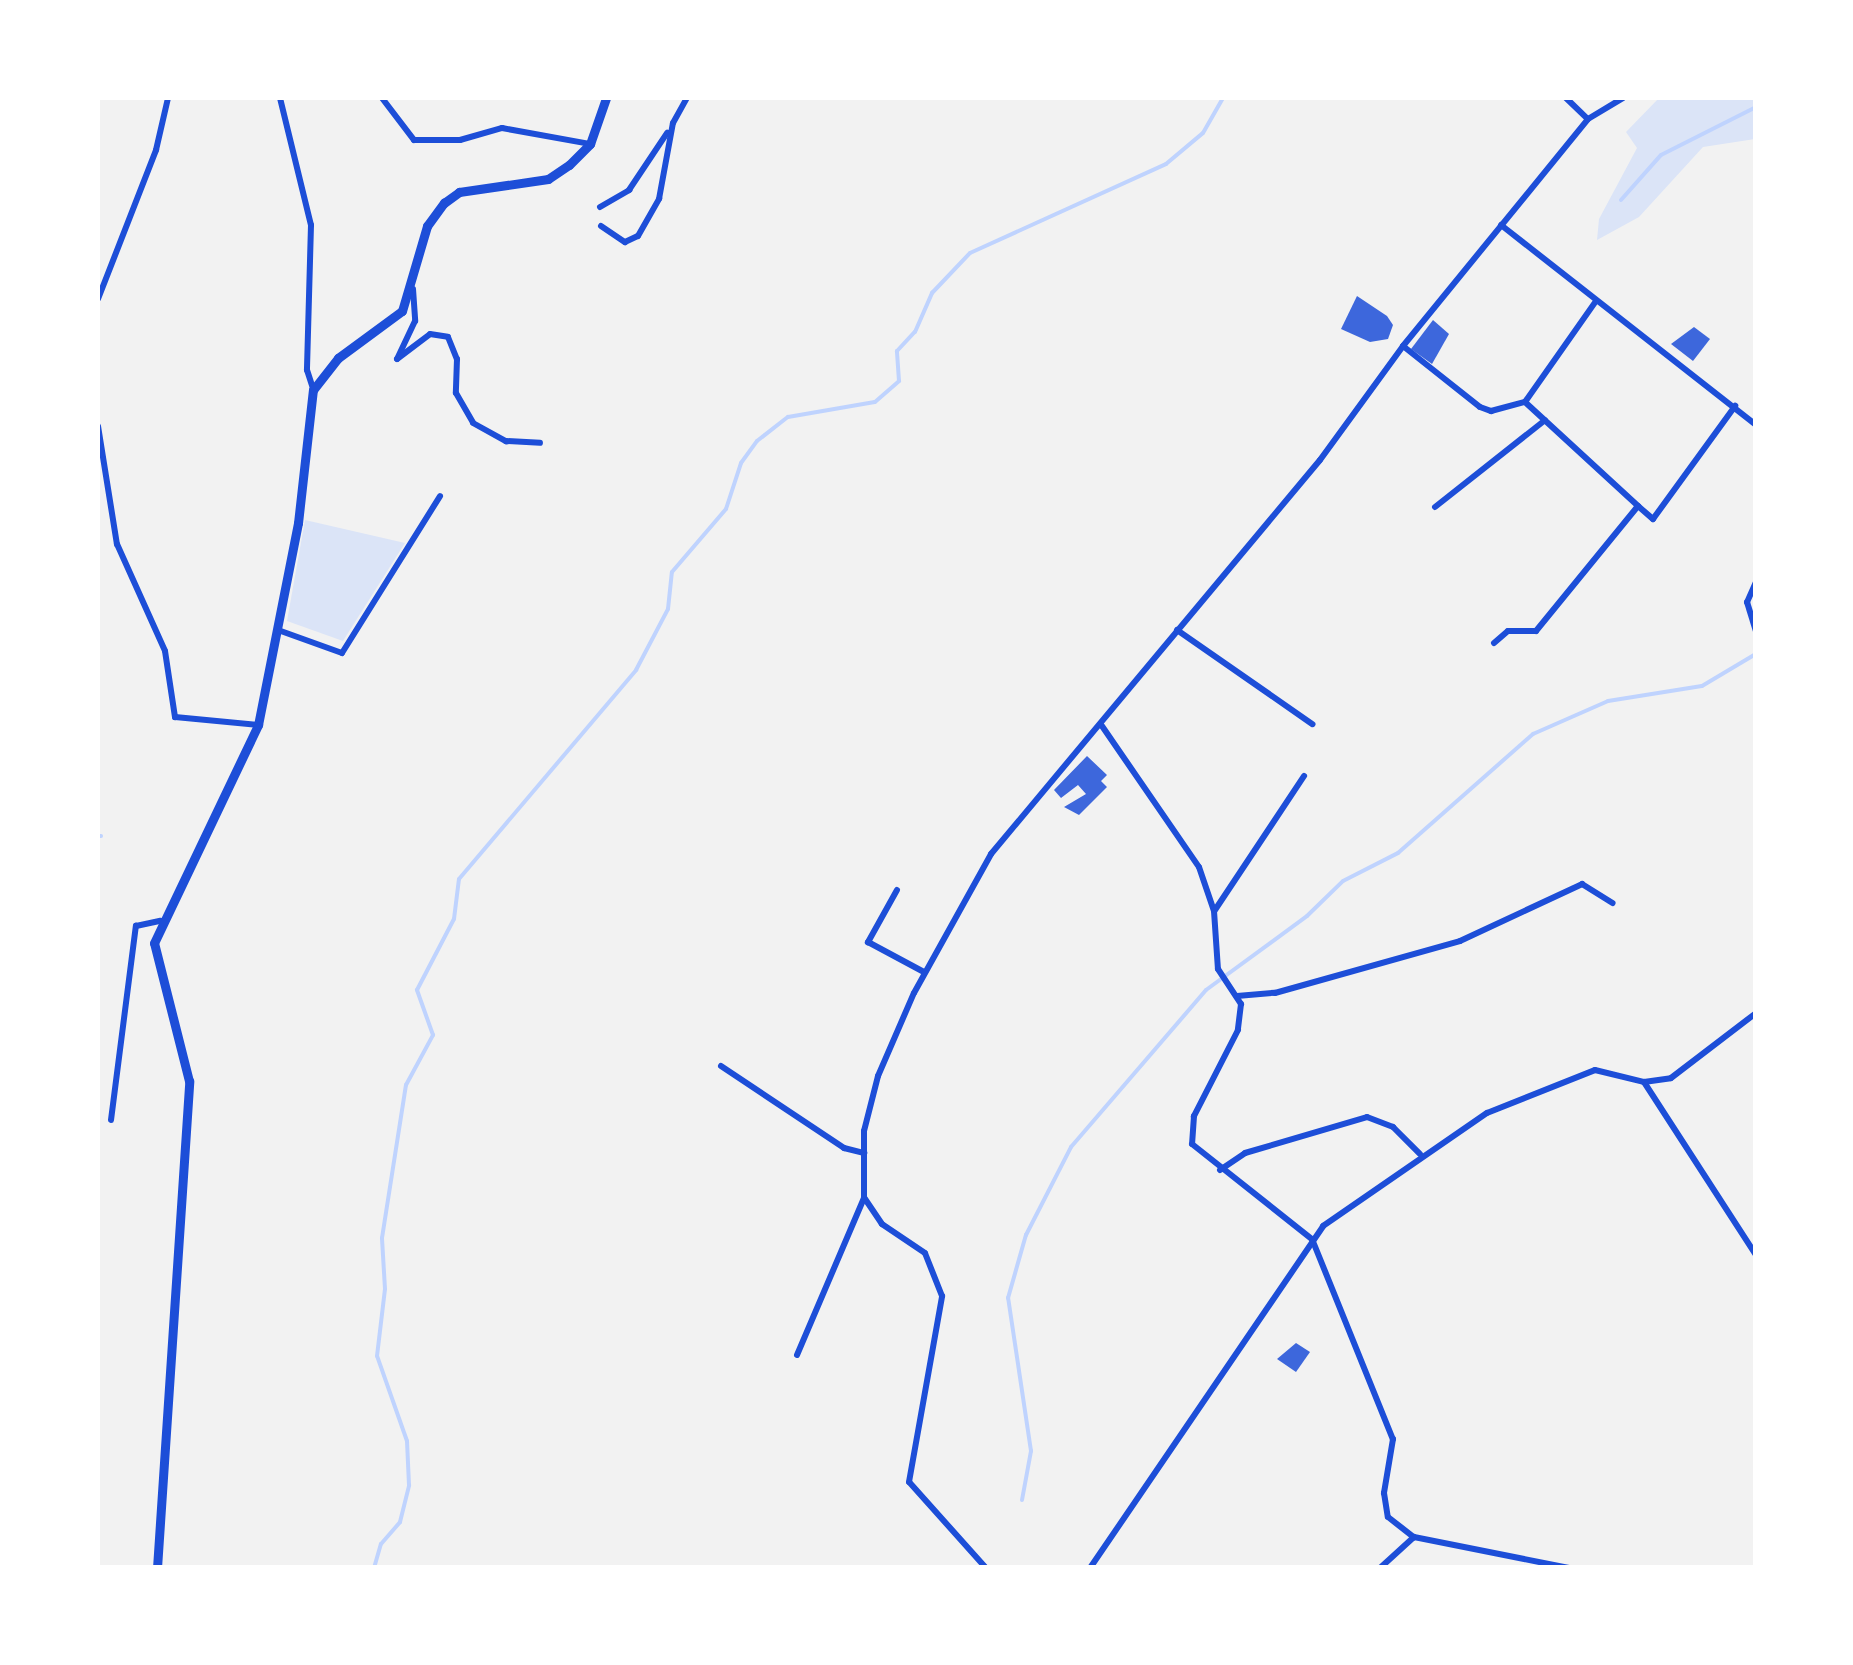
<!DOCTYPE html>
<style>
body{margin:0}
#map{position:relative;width:1853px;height:1665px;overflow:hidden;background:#f2f2f2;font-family:"Source Sans 3",sans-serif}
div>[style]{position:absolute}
.green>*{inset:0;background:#dbe4f7}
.stream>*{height:4px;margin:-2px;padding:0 2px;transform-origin:2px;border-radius:2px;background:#bfd3fe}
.building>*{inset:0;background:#3d67dc}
.minor>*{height:6px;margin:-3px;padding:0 3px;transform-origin:3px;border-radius:3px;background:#1d4ed8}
.secondary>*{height:9px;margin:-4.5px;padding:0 4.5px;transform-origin:4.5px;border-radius:4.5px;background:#1d4ed8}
span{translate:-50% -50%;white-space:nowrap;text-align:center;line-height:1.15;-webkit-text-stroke:10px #fff;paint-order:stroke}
.frame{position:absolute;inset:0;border:100px solid #fff;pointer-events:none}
</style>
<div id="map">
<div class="green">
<div style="clip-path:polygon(1659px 98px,1755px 98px,1755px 139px,1703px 147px,1639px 217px,1597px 240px,1599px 219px,1637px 148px,1626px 132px)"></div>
<div style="clip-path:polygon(305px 520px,405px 543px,343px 641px,287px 621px)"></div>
</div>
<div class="stream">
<div style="left:1621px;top:200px;width:60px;rotate:-48.4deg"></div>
<div style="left:1661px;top:155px;width:106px;rotate:-26.8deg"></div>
<div style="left:98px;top:836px;width:3px"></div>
<div style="left:1022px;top:1500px;width:50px;rotate:-79.6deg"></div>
<div style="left:1031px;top:1451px;width:155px;rotate:-98.5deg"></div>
<div style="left:1008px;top:1298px;width:66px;rotate:-74.1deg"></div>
<div style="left:1026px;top:1235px;width:99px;rotate:-62.9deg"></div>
<div style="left:1071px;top:1147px;width:207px;rotate:-49.3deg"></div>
<div style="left:1206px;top:990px;width:125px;rotate:-36.2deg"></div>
<div style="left:1307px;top:916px;width:50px;rotate:-44.2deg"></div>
<div style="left:1343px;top:881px;width:62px;rotate:-27deg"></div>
<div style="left:1398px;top:853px;width:180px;rotate:-41.4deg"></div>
<div style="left:1533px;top:734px;width:82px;rotate:-23.7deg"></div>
<div style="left:1608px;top:701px;width:95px;rotate:-9.1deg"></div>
<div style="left:1702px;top:686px;width:63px;rotate:-30.7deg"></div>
<div style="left:374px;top:1568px;width:25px;rotate:-74deg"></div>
<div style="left:381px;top:1544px;width:29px;rotate:-49deg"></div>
<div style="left:400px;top:1522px;width:38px;rotate:-76deg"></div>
<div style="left:409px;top:1485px;width:44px;rotate:-92.6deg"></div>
<div style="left:407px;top:1441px;width:90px;rotate:-109.4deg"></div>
<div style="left:377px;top:1356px;width:67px;rotate:-83.2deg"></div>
<div style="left:385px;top:1289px;width:51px;rotate:-93.4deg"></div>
<div style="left:382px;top:1238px;width:155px;rotate:-81.1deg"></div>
<div style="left:406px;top:1085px;width:57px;rotate:-61.6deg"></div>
<div style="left:433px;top:1035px;width:48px;rotate:-109.6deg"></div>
<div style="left:417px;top:990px;width:80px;rotate:-62.5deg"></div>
<div style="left:454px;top:919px;width:40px;rotate:-82.9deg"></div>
<div style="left:459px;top:879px;width:274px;rotate:-49.7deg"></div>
<div style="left:636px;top:670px;width:69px;rotate:-62.3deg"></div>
<div style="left:668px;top:609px;width:37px;rotate:-84deg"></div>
<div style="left:672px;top:572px;width:83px;rotate:-49.4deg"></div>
<div style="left:726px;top:509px;width:48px;rotate:-71.9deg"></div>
<div style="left:741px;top:463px;width:27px;rotate:-54deg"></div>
<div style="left:757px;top:441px;width:39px;rotate:-38deg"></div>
<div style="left:788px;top:417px;width:88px;rotate:-9.8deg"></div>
<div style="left:875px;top:402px;width:32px;rotate:-41deg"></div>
<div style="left:899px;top:381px;width:30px;rotate:-94deg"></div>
<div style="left:897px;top:351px;width:26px;rotate:-47deg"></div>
<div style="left:915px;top:332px;width:43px;rotate:-66.4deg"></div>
<div style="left:932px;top:293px;width:55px;rotate:-46.5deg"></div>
<div style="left:970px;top:253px;width:215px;rotate:-24.4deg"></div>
<div style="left:1166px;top:164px;width:48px;rotate:-40deg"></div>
<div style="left:1203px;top:133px;width:40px;rotate:-60.3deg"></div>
</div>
<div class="building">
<div style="clip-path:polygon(1357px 296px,1387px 316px,1393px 325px,1388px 339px,1370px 342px,1341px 329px)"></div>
<div style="clip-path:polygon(1433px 320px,1449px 334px,1432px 364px,1411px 349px)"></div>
<div style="clip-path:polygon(1694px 327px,1710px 339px,1693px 361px,1671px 344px)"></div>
<div style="clip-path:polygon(1087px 756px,1107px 775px,1101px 781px,1107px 787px,1079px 815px,1064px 807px,1086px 794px,1078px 785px,1061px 798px,1054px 790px)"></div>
<div style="clip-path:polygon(1296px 1343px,1310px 1352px,1296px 1372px,1277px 1359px)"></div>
</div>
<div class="minor">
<div style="left:280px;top:98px;width:131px;rotate:76.3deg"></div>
<div style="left:311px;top:225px;width:145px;rotate:91.6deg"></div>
<div style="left:307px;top:370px;width:20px;rotate:72deg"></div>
<div style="left:382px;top:98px;width:53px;rotate:52.7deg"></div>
<div style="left:414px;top:140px;width:46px"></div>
<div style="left:460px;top:140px;width:44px;rotate:-15.9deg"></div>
<div style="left:502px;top:128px;width:89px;rotate:10.3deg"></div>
<div style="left:1566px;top:98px;width:30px;rotate:44deg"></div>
<div style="left:673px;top:123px;width:29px;rotate:-61deg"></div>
<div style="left:600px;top:207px;width:34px;rotate:-30deg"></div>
<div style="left:629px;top:190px;width:69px;rotate:-56.3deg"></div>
<div style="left:1501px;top:225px;width:324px;rotate:38.1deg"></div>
<div style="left:601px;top:226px;width:29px;rotate:34deg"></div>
<div style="left:625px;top:242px;width:14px;rotate:-25deg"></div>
<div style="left:638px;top:236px;width:43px;rotate:-60.4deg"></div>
<div style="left:659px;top:199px;width:77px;rotate:-79.6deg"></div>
<div style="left:413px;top:289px;width:32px;rotate:86deg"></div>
<div style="left:415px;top:321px;width:42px;rotate:115.3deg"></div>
<div style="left:397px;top:359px;width:41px;rotate:-37.1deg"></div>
<div style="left:430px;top:334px;width:18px;rotate:9deg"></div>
<div style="left:448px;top:337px;width:24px;rotate:68deg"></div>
<div style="left:457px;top:359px;width:34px;rotate:92deg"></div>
<div style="left:456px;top:393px;width:34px;rotate:60deg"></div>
<div style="left:473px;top:423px;width:38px;rotate:29deg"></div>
<div style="left:506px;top:441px;width:34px;rotate:3deg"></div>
<div style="left:98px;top:299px;width:160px;rotate:-68.7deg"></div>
<div style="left:156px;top:150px;width:53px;rotate:-77deg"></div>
<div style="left:1403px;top:346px;width:98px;rotate:38.4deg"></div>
<div style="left:1480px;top:407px;width:12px;rotate:20deg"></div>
<div style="left:1491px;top:411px;width:35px;rotate:-15deg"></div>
<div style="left:1525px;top:402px;width:154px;rotate:42.6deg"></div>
<div style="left:1525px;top:402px;width:123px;rotate:-54.9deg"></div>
<div style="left:98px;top:426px;width:120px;rotate:80.9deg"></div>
<div style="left:117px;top:544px;width:117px;rotate:65.8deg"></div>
<div style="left:165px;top:651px;width:67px;rotate:81.4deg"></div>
<div style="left:175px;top:717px;width:83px;rotate:5.5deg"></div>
<div style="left:1435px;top:507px;width:140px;rotate:-38.3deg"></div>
<div style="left:1756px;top:582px;width:22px;rotate:114deg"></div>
<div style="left:1747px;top:602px;width:31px;rotate:73deg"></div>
<div style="left:278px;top:630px;width:68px;rotate:19.8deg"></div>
<div style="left:342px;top:653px;width:185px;rotate:-58deg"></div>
<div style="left:1177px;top:630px;width:165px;rotate:34.8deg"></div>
<div style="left:1494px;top:643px;width:18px;rotate:-41deg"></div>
<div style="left:1508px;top:631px;width:28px"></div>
<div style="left:1536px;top:631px;width:161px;rotate:-50.8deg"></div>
<div style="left:1638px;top:506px;width:20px;rotate:41deg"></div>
<div style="left:1653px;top:519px;width:140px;rotate:-54deg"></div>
<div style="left:1102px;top:726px;width:171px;rotate:55.5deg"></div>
<div style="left:1199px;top:867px;width:46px;rotate:71.2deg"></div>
<div style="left:1214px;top:911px;width:58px;rotate:86.1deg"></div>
<div style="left:1218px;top:969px;width:42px;rotate:56.7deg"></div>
<div style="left:1241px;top:1004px;width:26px;rotate:97deg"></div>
<div style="left:1238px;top:1030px;width:97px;rotate:117.1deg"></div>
<div style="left:1194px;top:1116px;width:28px;rotate:94deg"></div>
<div style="left:1192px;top:1144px;width:153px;rotate:38.4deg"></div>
<div style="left:1312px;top:1239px;width:216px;rotate:68deg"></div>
<div style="left:1393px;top:1439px;width:55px;rotate:99.5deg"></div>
<div style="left:1384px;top:1493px;width:24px;rotate:81deg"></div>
<div style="left:1388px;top:1517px;width:33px;rotate:38deg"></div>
<div style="left:1414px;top:1537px;width:158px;rotate:11.3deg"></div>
<div style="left:897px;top:890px;width:60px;rotate:119.1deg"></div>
<div style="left:868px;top:942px;width:64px;rotate:28.2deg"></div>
<div style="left:1215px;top:910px;width:161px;rotate:-56.4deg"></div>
<div style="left:1237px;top:996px;width:38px;rotate:-5deg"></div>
<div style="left:1275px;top:993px;width:192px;rotate:-15.7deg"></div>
<div style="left:1460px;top:941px;width:135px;rotate:-25deg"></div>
<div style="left:1582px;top:884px;width:36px;rotate:32deg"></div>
<div style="left:721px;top:1066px;width:148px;rotate:33.7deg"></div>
<div style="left:844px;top:1148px;width:21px;rotate:14deg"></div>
<div style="left:1644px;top:1082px;width:206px;rotate:57.1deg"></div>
<div style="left:111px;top:1120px;width:196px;rotate:-82.7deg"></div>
<div style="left:136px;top:926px;width:25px;rotate:-12deg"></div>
<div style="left:1220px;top:1170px;width:30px;rotate:-34deg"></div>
<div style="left:1245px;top:1153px;width:127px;rotate:-16.4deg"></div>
<div style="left:1367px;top:1117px;width:28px;rotate:21deg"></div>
<div style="left:1393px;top:1127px;width:38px;rotate:45deg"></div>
<div style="left:797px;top:1355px;width:171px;rotate:-66.9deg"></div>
<div style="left:986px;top:1568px;width:115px;rotate:-131.8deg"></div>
<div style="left:909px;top:1482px;width:189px;rotate:-79.9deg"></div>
<div style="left:942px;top:1296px;width:46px;rotate:-111.6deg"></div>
<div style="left:925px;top:1253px;width:52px;rotate:-146deg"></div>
<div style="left:882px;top:1224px;width:32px;rotate:-124deg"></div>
<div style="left:864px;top:1197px;width:66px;rotate:-90deg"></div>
<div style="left:864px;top:1131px;width:57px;rotate:-75.7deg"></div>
<div style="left:878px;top:1076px;width:90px;rotate:-66.6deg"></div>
<div style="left:914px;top:993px;width:159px;rotate:-61deg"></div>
<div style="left:991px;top:854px;width:513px;rotate:-50.14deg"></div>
<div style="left:1320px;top:460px;width:141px;rotate:-53.9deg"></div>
<div style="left:1403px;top:346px;width:293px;rotate:-50.8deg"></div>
<div style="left:1588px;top:119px;width:41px;rotate:-31deg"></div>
<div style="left:1090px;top:1568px;width:414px;rotate:-55.7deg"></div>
<div style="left:1323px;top:1226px;width:199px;rotate:-34.6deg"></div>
<div style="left:1487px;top:1113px;width:116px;rotate:-21.7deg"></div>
<div style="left:1595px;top:1070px;width:50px;rotate:13.8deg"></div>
<div style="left:1644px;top:1082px;width:27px;rotate:-8deg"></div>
<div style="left:1671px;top:1078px;width:107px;rotate:-37.4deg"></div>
<div style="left:1380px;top:1568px;width:46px;rotate:-42.4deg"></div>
</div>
<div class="secondary">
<div style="left:157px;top:1568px;width:488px;rotate:-86.2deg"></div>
<div style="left:189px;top:1081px;width:142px;rotate:-104.2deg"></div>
<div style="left:154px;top:943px;width:242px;rotate:-64.5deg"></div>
<div style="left:258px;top:725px;width:206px;rotate:-78.8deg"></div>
<div style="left:298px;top:523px;width:134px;rotate:-83.6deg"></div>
<div style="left:313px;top:390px;width:41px;rotate:-52deg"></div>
<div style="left:338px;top:358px;width:79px;rotate:-36.3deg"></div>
<div style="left:402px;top:311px;width:89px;rotate:-73.6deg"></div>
<div style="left:427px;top:226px;width:29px;rotate:-54deg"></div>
<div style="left:444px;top:203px;width:19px;rotate:-36deg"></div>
<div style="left:459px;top:192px;width:90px;rotate:-8.3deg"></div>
<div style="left:548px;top:179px;width:25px;rotate:-34deg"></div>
<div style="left:569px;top:165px;width:30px;rotate:-45deg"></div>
<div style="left:590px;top:144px;width:49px;rotate:-70.8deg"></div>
</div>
<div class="frame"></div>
</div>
